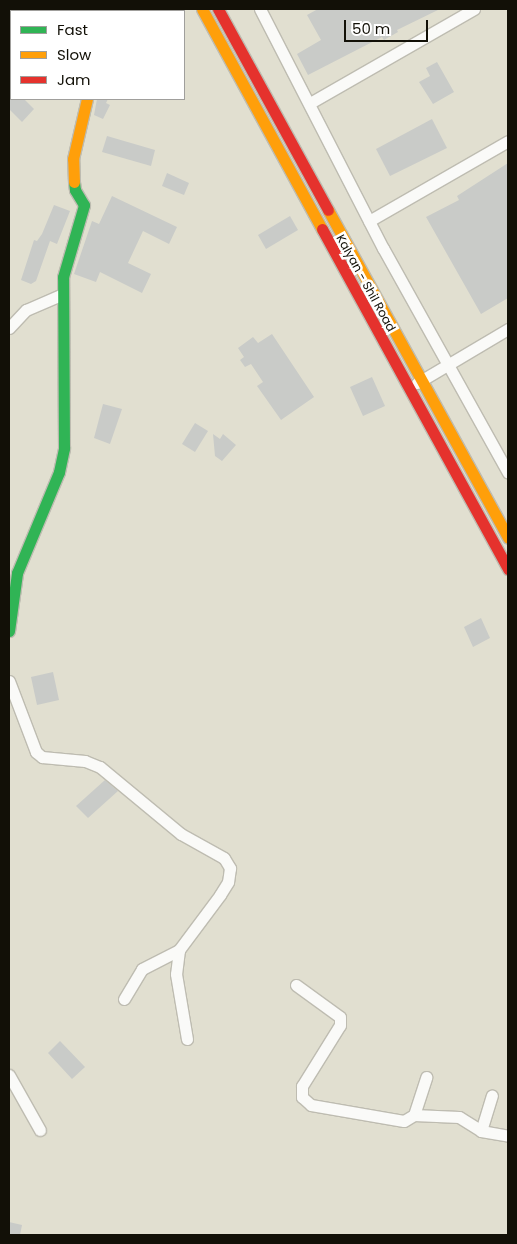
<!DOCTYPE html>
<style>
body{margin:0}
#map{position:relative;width:517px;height:1244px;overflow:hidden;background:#e1dfd0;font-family:Poppins,sans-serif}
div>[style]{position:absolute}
.building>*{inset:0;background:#c9cbc8}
.roads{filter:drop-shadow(1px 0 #bebcb1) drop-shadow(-1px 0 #bebcb1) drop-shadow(0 1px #bebcb1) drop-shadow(0 -1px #bebcb1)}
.street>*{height:11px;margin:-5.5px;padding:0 5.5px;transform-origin:5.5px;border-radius:5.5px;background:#fafaf8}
.fast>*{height:11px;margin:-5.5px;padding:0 5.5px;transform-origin:5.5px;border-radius:5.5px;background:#30b455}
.slow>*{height:11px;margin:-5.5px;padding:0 5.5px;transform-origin:5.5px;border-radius:5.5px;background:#ff9f0a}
.jam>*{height:11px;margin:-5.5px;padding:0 5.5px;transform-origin:5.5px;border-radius:5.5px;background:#e5322d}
span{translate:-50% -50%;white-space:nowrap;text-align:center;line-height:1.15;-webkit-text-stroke:5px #fff;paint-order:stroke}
.street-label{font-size:12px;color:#121007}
.frame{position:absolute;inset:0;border:10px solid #121007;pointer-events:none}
.legend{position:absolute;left:10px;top:10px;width:175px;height:90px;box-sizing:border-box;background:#fff;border:1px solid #a09f9c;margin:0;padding:6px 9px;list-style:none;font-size:15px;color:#121007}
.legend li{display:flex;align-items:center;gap:10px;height:25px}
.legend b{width:25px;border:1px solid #a09f9c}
.scale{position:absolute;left:344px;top:20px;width:84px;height:22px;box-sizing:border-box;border:2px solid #121007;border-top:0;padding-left:6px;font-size:15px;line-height:18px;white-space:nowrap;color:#121007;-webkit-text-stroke:4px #fff;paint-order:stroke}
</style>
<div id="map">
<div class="building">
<div style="clip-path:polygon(318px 9px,440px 9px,397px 30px,398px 32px,384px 40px,382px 37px,308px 75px,297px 54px,321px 40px,307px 15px)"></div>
<div style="clip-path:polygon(437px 62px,454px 92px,433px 104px,419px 82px,430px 76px,426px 68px)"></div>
<div style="clip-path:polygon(9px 99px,24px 99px,34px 109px,22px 122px,9px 109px)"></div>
<div style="clip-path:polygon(97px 99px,108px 99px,106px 103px,110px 105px,103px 119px,94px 115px)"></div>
<div style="clip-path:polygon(432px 119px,447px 148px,390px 176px,376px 149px)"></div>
<div style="clip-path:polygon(107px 136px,155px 150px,151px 166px,102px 152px)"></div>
<div style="clip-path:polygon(508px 163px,508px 298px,481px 314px,426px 217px,459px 200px,457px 196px)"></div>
<div style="clip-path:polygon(167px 173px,189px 183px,184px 195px,162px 186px)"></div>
<div style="clip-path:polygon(112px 196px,177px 227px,169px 244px,143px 231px,128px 263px,151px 274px,142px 293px,100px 272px,96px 282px,74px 274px,92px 221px,99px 224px)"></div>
<div style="clip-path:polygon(54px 205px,70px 211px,57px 244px,50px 241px,36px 281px,31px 284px,21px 280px,34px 240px,37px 241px,42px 234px)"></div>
<div style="clip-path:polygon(290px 216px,298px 230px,266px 249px,258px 235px)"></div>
<div style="clip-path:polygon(272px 334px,314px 397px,281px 420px,257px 386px,263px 382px,251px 364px,245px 367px,240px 360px,244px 357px,238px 348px,253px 337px,258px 343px)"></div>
<div style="clip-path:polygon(372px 377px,385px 406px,363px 416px,350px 387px)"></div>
<div style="clip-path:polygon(103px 404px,122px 409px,110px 444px,94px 438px)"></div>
<div style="clip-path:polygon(195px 423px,208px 431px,195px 452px,182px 444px)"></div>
<div style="clip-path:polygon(213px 434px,220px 439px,223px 434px,236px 445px,222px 461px,215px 456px)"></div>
<div style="clip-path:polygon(481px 618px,490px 638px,473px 647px,464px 627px)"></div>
<div style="clip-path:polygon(53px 672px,59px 700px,37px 705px,31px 677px)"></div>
<div style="clip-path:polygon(105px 780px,118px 791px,88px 818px,76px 806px)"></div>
<div style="clip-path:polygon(60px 1041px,85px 1067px,72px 1079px,48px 1053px)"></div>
<div style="clip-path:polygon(9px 1222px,22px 1225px,20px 1235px,9px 1235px)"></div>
</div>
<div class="roads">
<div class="street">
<div style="left:260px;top:9px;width:269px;rotate:62.8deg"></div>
<div style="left:383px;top:248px;width:257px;rotate:60.9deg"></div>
<div style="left:127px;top:11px;width:3px;rotate:-45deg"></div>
<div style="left:9px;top:34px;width:3px;rotate:45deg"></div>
<div style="left:310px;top:103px;width:189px;rotate:-29.8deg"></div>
<div style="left:369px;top:221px;width:160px;rotate:-29.9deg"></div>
<div style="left:9px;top:328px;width:25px;rotate:-47deg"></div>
<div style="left:26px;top:310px;width:40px;rotate:-23.4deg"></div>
<div style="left:417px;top:383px;width:106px;rotate:-30.7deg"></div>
<div style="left:9px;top:681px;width:76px;rotate:69.2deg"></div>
<div style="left:36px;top:752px;width:8px;rotate:40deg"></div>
<div style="left:42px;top:757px;width:43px;rotate:5.3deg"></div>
<div style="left:85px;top:761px;width:16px;rotate:22deg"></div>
<div style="left:100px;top:767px;width:105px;rotate:39.6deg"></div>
<div style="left:181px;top:834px;width:49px;rotate:29.2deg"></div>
<div style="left:224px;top:858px;width:12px;rotate:59deg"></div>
<div style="left:230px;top:868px;width:14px;rotate:98deg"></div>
<div style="left:228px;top:882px;width:15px;rotate:122deg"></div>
<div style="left:220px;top:895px;width:69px;rotate:126.7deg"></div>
<div style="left:179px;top:950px;width:24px;rotate:97deg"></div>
<div style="left:176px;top:974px;width:66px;rotate:80.4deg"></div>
<div style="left:296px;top:985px;width:54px;rotate:36deg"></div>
<div style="left:340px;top:1017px;width:8px;rotate:90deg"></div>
<div style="left:340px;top:1025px;width:72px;rotate:121.9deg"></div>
<div style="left:302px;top:1086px;width:11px;rotate:90deg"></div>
<div style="left:302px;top:1097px;width:12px;rotate:42deg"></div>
<div style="left:311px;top:1105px;width:94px;rotate:9.8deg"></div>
<div style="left:404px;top:1121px;width:12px;rotate:-31deg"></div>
<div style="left:414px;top:1115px;width:45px;rotate:2.5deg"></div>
<div style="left:459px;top:1117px;width:26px;rotate:32deg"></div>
<div style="left:481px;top:1131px;width:27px;rotate:10deg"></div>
<div style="left:124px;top:999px;width:35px;rotate:-59deg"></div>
<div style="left:142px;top:969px;width:42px;rotate:-27.2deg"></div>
<div style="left:9px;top:1075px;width:63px;rotate:60.6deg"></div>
<div style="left:414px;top:1115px;width:40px;rotate:-72deg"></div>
<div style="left:481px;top:1131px;width:37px;rotate:-73deg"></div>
</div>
<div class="fast">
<div style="left:9px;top:631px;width:59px;rotate:-82.1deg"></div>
<div style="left:17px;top:573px;width:109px;rotate:-67.4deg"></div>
<div style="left:59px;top:472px;width:25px;rotate:-78deg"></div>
<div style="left:64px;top:448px;width:171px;rotate:-90.3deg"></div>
<div style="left:63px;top:277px;width:75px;rotate:-73.7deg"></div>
<div style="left:84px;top:205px;width:17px;rotate:-121deg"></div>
<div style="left:75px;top:190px;width:8px;rotate:-97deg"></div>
</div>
<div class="slow">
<div style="left:202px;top:9px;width:251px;rotate:61.4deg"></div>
<div style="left:74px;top:182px;width:23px;rotate:-92deg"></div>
<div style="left:73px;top:159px;width:62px;rotate:-76.9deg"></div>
<div style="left:328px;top:210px;width:374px;rotate:61.2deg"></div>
</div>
<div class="jam">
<div style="left:218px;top:9px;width:229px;rotate:61.3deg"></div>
<div style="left:322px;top:229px;width:388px;rotate:61.3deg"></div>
</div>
</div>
<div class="street-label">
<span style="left:366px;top:283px;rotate:61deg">Kalyan - Shil Road</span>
</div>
<div class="frame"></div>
<ul class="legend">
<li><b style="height:6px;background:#30b455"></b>Fast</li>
<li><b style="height:6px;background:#ff9f0a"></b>Slow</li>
<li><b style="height:6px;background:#e5322d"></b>Jam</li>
</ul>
<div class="scale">50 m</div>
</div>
